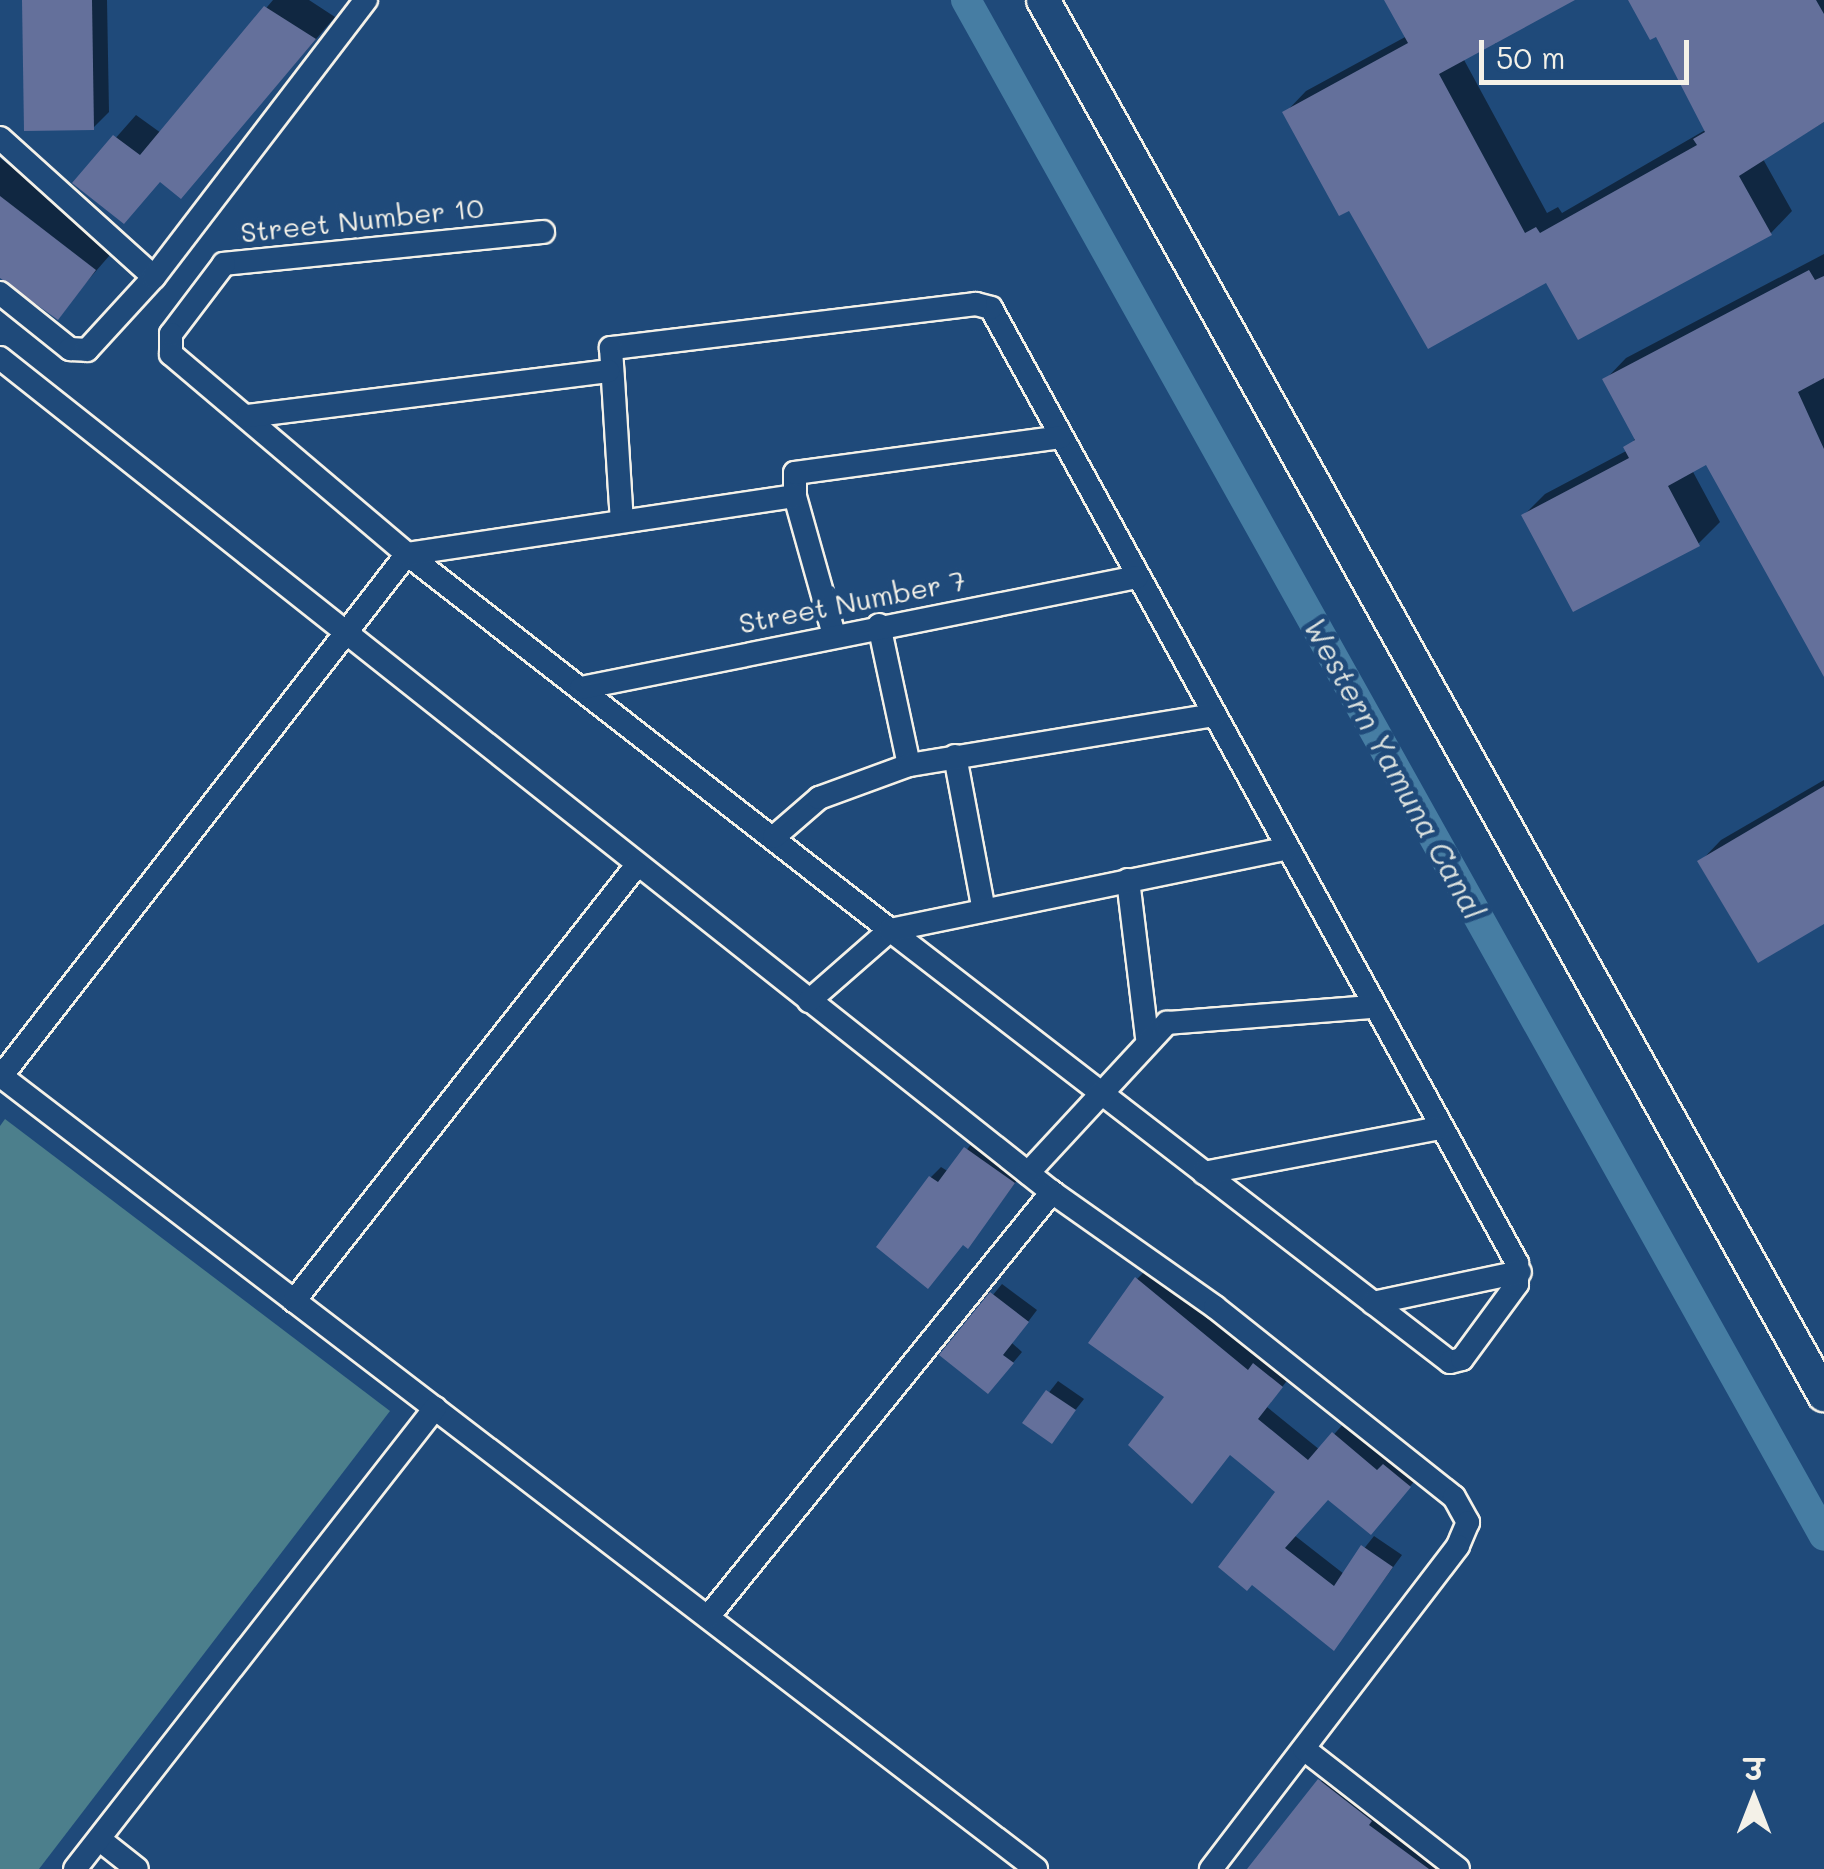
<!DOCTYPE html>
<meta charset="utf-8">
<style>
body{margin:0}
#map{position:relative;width:1824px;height:1869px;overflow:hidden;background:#1f4a7a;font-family:Mali,"Playpen Sans Deva",sans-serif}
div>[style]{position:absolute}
.green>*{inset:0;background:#4c7f8c}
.shadow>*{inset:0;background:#0007}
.canal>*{height:30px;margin:-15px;padding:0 15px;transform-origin:15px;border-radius:15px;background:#467da3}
.building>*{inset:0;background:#64709b}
.roads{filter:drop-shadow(2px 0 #f4f1e8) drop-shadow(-2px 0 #f4f1e8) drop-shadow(0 2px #f4f1e8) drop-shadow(0 -2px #f4f1e8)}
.street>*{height:22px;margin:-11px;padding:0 11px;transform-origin:11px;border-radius:11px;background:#1f4a7a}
.secondary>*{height:32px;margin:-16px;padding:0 16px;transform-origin:16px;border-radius:16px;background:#1f4a7a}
span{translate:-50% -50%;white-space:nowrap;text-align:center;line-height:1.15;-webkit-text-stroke:10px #1f4a7a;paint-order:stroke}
.street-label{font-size:28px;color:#f4f1e8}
.water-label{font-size:30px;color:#dae0de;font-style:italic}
.north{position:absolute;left:1704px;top:1749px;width:100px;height:100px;-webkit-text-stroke:8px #1f4a7a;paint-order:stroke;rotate:0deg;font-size:28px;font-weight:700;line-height:40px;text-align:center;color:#f4f1e8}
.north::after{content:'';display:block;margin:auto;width:35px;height:45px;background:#f4f1e8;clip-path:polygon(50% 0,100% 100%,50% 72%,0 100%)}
.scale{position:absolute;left:1479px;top:40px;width:210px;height:45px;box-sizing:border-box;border:5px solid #f4f1e8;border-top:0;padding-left:12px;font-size:30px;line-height:35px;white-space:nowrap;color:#f4f1e8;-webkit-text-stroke:8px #1f4a7a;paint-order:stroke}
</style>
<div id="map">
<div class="green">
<div style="clip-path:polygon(5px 1119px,390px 1411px,39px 1869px,0 1869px,0 1126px)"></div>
</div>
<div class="shadow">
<div style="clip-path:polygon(23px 0,107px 0,109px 112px,93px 128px)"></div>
<div style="clip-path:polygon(273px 0,309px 0,335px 17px,181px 196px,162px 180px,76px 183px,136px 115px,161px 133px)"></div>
<div style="clip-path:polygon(1387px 0,1570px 0,1463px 58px,1547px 213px,1558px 207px,1562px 213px,1707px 129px,1657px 34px,1631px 0,1824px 0,1824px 122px,1763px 159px,1792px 211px,1771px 233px,1547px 280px,1350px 207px,1285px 113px,1306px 91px,1407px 36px)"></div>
<div style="clip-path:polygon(0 158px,116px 248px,57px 316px,10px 279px,0 278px)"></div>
<div style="clip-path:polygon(1824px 254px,1824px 671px,1707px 462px,1692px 470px,1720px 522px,1698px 544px,1524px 515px,1545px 494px,1628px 450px,1636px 437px,1605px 380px,1626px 358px)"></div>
<div style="clip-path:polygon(1824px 780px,1824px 922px,1700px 862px,1721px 840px)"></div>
<div style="clip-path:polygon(976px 1138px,1023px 1172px,977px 1235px,964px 1243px,879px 1247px,931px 1177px,941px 1167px,949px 1172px)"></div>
<div style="clip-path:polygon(1148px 1268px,1260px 1360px,1266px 1354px,1292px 1374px,1267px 1407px,1320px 1450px,1345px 1422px,1420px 1474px,1382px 1521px,1329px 1497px,1294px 1535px,1344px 1574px,1374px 1536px,1402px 1555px,1334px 1648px,1253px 1582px,1278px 1491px,1167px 1396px,1137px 1279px)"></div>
<div style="clip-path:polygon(1002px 1284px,1037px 1310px,1012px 1343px,1022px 1352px,998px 1381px,943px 1355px)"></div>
<div style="clip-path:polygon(1058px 1381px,1084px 1399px,1051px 1441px,1025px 1423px)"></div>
<div style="clip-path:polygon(1334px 1766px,1463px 1869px,1250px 1869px)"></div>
</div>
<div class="canal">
<div style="left:966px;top:0;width:1759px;rotate:60.81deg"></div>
</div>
<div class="building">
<div style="clip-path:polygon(22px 0,92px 0,94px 130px,24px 131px)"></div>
<div style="clip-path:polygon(1384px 0,1575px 0,1439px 74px,1525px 233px,1536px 227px,1540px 233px,1697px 145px,1693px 139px,1705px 132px,1656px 37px,1650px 40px,1628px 0,1816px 0,1824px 14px,1824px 122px,1739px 176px,1772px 235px,1578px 340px,1546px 283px,1428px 349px,1349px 211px,1339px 216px,1282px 112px,1408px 43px)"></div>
<div style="clip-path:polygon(264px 6px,316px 39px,181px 199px,160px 182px,124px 224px,72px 183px,113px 135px,140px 155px)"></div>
<div style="clip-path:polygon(0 196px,96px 270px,58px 320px,0 278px)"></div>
<div style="clip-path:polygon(1809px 270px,1815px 280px,1824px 276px,1824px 378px,1798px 392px,1824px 449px,1824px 677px,1706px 465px,1668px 486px,1700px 546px,1573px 612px,1521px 515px,1629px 458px,1623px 447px,1635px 440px,1602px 379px)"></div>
<div style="clip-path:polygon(1824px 786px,1824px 924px,1758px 963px,1697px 861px)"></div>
<div style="clip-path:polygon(964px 1147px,1015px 1183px,968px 1249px,963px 1245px,928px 1289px,876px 1247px,929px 1176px,938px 1182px)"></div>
<div style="clip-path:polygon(1135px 1277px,1248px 1370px,1253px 1363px,1283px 1387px,1258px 1419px,1308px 1460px,1332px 1432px,1377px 1470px,1383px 1464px,1411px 1487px,1371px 1535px,1328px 1500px,1285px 1548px,1334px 1586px,1361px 1545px,1393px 1567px,1334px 1651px,1252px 1585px,1247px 1591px,1218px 1567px,1275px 1492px,1230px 1455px,1192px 1504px,1128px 1445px,1164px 1397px,1088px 1343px)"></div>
<div style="clip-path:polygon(990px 1292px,1029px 1322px,1003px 1355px,1014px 1363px,988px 1394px,939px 1355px)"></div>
<div style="clip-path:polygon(1046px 1390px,1076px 1410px,1052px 1444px,1022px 1423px)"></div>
<div style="clip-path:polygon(1318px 1779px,1372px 1821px,1369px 1825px,1429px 1869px,1247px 1869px)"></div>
</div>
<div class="roads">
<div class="street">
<div style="left:0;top:138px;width:207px;rotate:42.1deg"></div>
<div style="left:543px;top:232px;width:321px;rotate:174.3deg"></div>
<div style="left:224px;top:264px;width:88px;rotate:127.1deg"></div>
<div style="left:171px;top:334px;width:20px;rotate:90deg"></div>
<div style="left:171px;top:354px;width:309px;rotate:40.3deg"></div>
<div style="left:407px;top:554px;width:612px;rotate:37.9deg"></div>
<div style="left:890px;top:930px;width:707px;rotate:37.65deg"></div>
<div style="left:1450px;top:1362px;width:12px;rotate:-14deg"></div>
<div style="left:1462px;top:1359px;width:93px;rotate:-53.7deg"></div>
<div style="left:1517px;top:1284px;width:21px;rotate:-90deg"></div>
<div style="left:1517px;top:1263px;width:1090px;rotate:-118.85deg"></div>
<div style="left:991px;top:308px;width:16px;rotate:-165deg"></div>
<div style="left:976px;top:304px;width:368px;rotate:173.1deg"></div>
<div style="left:611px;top:348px;width:173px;rotate:86.4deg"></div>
<div style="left:0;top:293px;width:90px;rotate:38.7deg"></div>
<div style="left:70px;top:349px;width:17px;rotate:3deg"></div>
<div style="left:87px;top:350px;width:99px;rotate:-47.5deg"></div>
<div style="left:154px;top:277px;width:349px;rotate:-52.6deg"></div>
<div style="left:0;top:358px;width:1342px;rotate:38.41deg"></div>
<div style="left:1052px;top:1192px;width:199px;rotate:35.2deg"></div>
<div style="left:1215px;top:1307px;width:305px;rotate:38.5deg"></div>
<div style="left:1454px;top:1497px;width:29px;rotate:61deg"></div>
<div style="left:1468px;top:1522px;width:26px;rotate:113deg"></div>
<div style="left:1458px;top:1546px;width:407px;rotate:127.4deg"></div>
<div style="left:248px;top:416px;width:363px;rotate:-7.1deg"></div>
<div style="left:879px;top:625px;width:143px;rotate:77.9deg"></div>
<div style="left:834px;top:635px;width:144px;rotate:-105.7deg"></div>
<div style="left:795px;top:496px;width:23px;rotate:-90deg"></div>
<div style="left:795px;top:473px;width:268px;rotate:-7.7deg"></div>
<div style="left:581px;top:688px;width:567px;rotate:-11.29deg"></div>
<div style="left:955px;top:756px;width:153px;rotate:79.4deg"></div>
<div style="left:774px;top:837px;width:60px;rotate:-40.9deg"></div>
<div style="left:819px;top:798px;width:96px;rotate:-20.1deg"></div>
<div style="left:909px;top:765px;width:308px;rotate:-9.3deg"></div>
<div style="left:1128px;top:880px;width:159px;rotate:83.1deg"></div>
<div style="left:809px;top:1001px;width:108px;rotate:-41.2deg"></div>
<div style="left:890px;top:930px;width:404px;rotate:-11.6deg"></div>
<div style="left:1px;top:1076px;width:1304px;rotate:37.46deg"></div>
<div style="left:0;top:1078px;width:663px;rotate:-52.16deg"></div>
<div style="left:407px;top:554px;width:392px;rotate:-8.5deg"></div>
<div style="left:1028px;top:1173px;width:205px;rotate:-47.2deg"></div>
<div style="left:1167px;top:1023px;width:206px;rotate:-4.5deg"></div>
<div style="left:1204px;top:1173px;width:239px;rotate:-10.8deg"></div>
<div style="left:294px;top:1301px;width:555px;rotate:-51.81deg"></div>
<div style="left:1373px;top:1303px;width:150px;rotate:-11.9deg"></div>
<div style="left:708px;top:1617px;width:547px;rotate:-51.01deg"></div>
<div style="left:1304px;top:1749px;width:195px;rotate:37.9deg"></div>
<div style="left:99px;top:1839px;width:48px;rotate:38.3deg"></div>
<div style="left:75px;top:1869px;width:585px;rotate:-52.01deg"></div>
</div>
<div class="secondary">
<div style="left:1043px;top:0;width:1599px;rotate:60.76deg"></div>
</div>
</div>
<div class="street-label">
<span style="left:362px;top:219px;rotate:-6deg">Street Number 10</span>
<span style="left:852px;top:601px;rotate:-11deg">Street Number 7</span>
</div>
<div class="water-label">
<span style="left:1395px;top:768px;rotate:61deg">Western Yamuna Canal</span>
</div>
<div class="north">उ</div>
<div class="scale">50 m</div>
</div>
